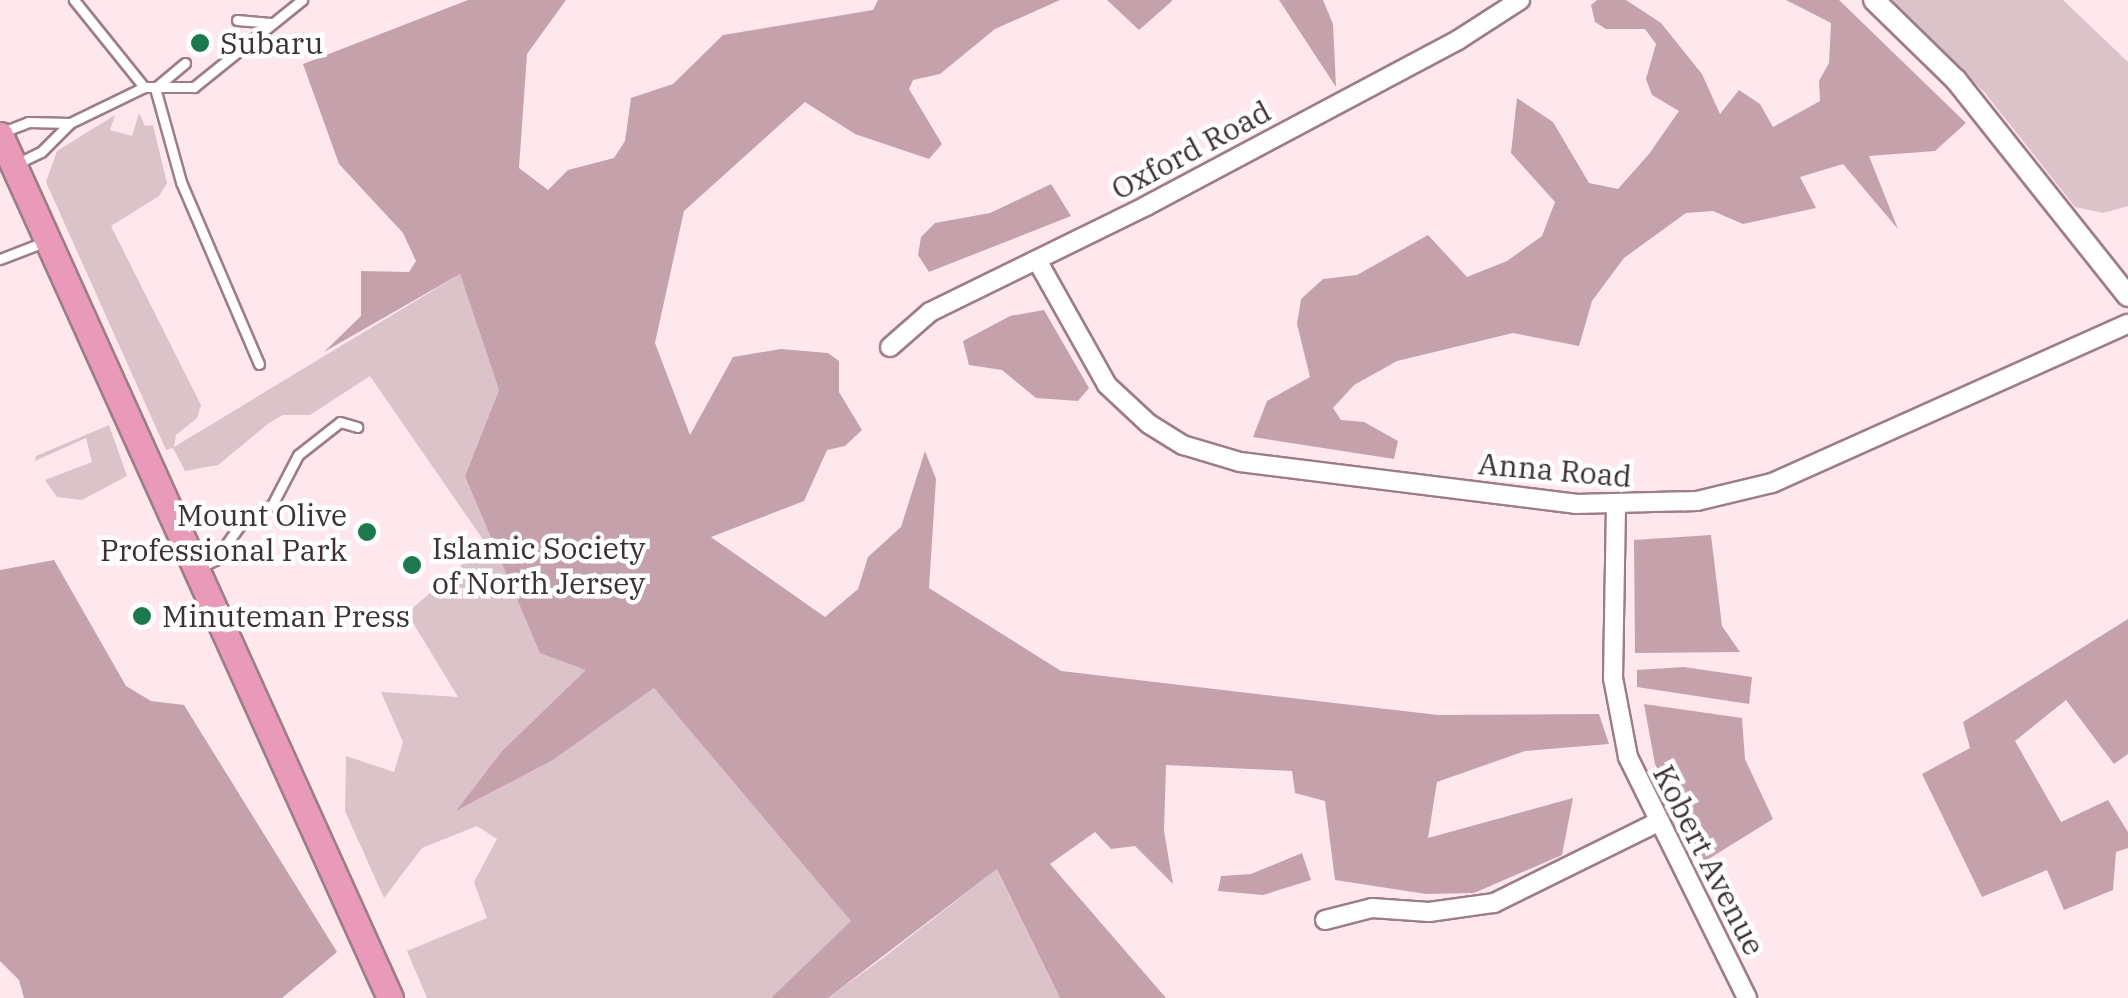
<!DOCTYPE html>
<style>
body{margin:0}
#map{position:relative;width:2128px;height:998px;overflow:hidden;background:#fee8ee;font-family:"IBM Plex Serif",serif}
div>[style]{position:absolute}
.green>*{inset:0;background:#dcc2c9}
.forest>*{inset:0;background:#c5a1ac}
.roads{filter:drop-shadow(2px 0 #9d7d87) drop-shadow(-2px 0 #9d7d87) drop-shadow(0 2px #9d7d87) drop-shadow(0 -2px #9d7d87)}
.service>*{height:9px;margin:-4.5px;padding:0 4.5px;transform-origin:4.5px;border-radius:4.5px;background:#fff}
.minor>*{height:18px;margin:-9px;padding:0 9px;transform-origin:9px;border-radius:9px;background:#fff}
.tertiary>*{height:20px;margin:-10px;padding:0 10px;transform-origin:10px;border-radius:10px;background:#fff}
.primary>*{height:25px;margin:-12.5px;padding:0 12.5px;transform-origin:12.5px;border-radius:12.5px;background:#e99ab9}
.dots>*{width:28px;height:28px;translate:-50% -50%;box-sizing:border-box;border:5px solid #fff;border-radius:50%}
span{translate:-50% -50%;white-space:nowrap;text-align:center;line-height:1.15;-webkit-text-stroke:9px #fff;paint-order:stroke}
.poi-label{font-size:30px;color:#3e3034}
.left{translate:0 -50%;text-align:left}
.right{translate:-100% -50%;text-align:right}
.street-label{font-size:30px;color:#3e3034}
</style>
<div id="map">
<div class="green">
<div style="clip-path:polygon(1892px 0,2063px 0,2128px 62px,2128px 206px,2103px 213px,2075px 207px,1985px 93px)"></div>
<div style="clip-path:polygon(139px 113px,145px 126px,153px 125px,167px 183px,159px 196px,111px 226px,201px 405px,197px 418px,176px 435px,174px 447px,460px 274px,499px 390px,465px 476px,587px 670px,502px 751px,458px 810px,553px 760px,654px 688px,852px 921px,771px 998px,427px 998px,407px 951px,487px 918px,474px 882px,497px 839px,477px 826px,422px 848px,384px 898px,345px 811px,346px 756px,394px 772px,403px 742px,381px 692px,458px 697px,407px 613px,486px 544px,370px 376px,310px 415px,283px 415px,269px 423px,218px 465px,185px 471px,173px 448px,166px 450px,46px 182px,57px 151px,115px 115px,110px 130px,132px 136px)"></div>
<div style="clip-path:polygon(109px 425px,127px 476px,82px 500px,57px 497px,45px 480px,92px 462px,86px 438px,35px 461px,36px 456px)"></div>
<div style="clip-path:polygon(997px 869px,1060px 998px,828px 998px,883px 958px)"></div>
</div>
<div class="forest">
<div style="clip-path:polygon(468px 0,566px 0,527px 54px,519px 168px,548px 190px,568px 170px,614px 158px,625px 141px,631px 98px,673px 84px,723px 35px,873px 10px,878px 0,1060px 0,995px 29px,940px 74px,913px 80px,909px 89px,942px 144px,929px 159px,855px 134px,805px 102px,684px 211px,655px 343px,690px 435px,733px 357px,781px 349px,828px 353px,839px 361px,839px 392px,862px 430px,845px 446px,827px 450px,804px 501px,711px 537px,825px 617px,858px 589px,868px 557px,901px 527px,925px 451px,936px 479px,929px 588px,1061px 671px,1438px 715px,1599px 714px,1609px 744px,1525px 751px,1437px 782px,1428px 838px,1573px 798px,1562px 855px,1474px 893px,1426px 894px,1335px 880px,1325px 801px,1295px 793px,1292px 771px,1166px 765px,1164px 831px,1173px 884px,1135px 846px,1111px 849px,1095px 832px,1050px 864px,1166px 998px,1060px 998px,997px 869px,828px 998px,771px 998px,851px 921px,654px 688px,553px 760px,456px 811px,502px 751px,586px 670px,540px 653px,465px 476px,499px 390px,460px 274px,324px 352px,361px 316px,361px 271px,409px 272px,416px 261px,403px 233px,339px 164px,303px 64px)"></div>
<div style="clip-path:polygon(1107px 0,1172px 0,1172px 1px,1139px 30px)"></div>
<div style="clip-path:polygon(1279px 0,1323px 0,1333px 24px,1336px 87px)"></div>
<div style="clip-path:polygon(1597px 0,1626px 0,1661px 23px,1702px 74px,1720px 114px,1739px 90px,1760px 104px,1773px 127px,1820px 101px,1819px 81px,1829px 63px,1831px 23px,1786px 0,1839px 0,1966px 123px,1935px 151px,1869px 156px,1898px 229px,1843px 164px,1800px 177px,1816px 208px,1743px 224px,1713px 211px,1686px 213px,1624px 258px,1592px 301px,1579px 346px,1513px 333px,1397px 361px,1354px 385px,1333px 408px,1341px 420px,1364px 422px,1398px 441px,1394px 459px,1253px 437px,1267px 401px,1310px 377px,1297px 324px,1301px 299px,1323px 279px,1357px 275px,1428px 235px,1467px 277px,1507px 261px,1542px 236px,1555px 202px,1511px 153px,1517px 98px,1553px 122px,1589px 183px,1618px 189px,1649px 154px,1679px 111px,1652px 95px,1646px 79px,1656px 44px,1645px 29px,1606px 29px,1595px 22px,1591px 5px)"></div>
<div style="clip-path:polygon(1051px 184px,1071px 216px,929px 272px,918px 255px,921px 237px,935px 223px,990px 213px)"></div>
<div style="clip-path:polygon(1044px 310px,1089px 388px,1078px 401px,1036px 398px,1002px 370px,969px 365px,963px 341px,1010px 316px)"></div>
<div style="clip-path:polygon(1711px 535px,1722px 626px,1740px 652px,1635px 653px,1634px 540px)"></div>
<div style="clip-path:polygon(54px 560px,126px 686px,151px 701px,184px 705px,337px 952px,282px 998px,24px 998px,19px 980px,0 961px,0 570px)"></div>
<div style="clip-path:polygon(2128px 619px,2128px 754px,2114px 764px,2066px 700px,2015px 741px,2061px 822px,2108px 800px,2128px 832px,2128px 848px,2116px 852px,2113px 890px,2064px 910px,2047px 870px,1982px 897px,1922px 774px,1970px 748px,1963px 722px)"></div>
<div style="clip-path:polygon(1684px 667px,1752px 677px,1749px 704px,1637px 687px,1637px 670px)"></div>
<div style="clip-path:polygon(1644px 704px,1742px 718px,1745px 759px,1773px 819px,1702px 863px,1655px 764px)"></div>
<div style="clip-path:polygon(1302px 853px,1311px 880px,1263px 895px,1218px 891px,1221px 876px,1251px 874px)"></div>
</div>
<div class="roads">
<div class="service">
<div style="left:74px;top:0;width:112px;rotate:51.2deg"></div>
<div style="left:237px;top:20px;width:36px;rotate:5deg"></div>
<div style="left:185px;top:63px;width:39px;rotate:140deg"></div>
<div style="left:155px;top:88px;width:98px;rotate:74.5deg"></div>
<div style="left:181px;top:182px;width:198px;rotate:66.8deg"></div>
<div style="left:0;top:133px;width:30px;rotate:-21deg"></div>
<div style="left:28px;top:122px;width:42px;rotate:1.4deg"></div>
<div style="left:14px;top:165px;width:30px;rotate:-26deg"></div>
<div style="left:41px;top:152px;width:41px;rotate:-45deg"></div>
<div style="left:70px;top:123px;width:82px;rotate:-25.9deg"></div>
<div style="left:144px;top:87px;width:50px"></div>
<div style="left:194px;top:87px;width:139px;rotate:-38.9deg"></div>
<div style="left:0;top:259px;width:47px;rotate:-21.1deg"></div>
<div style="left:178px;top:524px;width:18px;rotate:-22deg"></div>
<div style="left:195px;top:517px;width:48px;rotate:4.8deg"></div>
<div style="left:197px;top:569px;width:20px;rotate:-27deg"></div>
<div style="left:215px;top:560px;width:48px;rotate:-54.3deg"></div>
<div style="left:243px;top:521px;width:33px;rotate:-29deg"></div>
<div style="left:272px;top:505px;width:56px;rotate:-62.5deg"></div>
<div style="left:298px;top:455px;width:53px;rotate:-38.2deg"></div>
<div style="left:340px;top:422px;width:18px;rotate:16deg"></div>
</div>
<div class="minor">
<div style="left:1038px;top:262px;width:141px;rotate:60.7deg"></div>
<div style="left:1107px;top:385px;width:57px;rotate:42.9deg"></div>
<div style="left:1149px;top:424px;width:40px;rotate:32deg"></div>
<div style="left:1183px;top:445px;width:59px;rotate:16.6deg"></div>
<div style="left:1240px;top:462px;width:338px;rotate:7.1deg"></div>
<div style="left:1575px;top:504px;width:122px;rotate:-1.4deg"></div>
<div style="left:1697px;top:501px;width:77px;rotate:-13.5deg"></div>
<div style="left:1772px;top:483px;width:390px;rotate:-24.1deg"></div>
<div style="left:890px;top:347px;width:53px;rotate:-41.2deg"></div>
<div style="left:930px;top:312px;width:241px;rotate:-26.1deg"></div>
<div style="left:1146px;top:206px;width:353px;rotate:-28deg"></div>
<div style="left:1458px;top:40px;width:74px;rotate:-32.8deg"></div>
<div style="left:1616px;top:506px;width:172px;rotate:91deg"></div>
<div style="left:1613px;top:678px;width:80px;rotate:79.2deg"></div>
<div style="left:1628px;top:757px;width:269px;rotate:63.7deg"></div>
<div style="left:1325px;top:920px;width:49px;rotate:-14.3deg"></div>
<div style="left:1372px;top:908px;width:57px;rotate:4deg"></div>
<div style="left:1429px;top:912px;width:66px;rotate:-7.9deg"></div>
<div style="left:1494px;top:903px;width:181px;rotate:-26.3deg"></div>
</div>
<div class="tertiary">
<div style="left:1874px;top:0;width:115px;rotate:44.3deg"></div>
<div style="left:1956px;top:80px;width:276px;rotate:51.5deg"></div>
</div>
<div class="primary">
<div style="left:0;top:135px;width:947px;rotate:65.68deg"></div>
</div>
</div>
<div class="dots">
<div style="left:200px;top:43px;background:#1d784d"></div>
<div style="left:367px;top:532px;background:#1d784d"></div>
<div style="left:412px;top:565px;background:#1d784d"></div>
<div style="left:142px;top:616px;background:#1d784d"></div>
</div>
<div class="poi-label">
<span class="left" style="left:220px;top:43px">Subaru</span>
<span class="right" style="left:347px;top:532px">Mount Olive<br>Professional Park</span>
<span class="left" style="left:432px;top:565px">Islamic Society<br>of North Jersey</span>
<span class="left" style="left:162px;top:616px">Minuteman Press</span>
</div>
<div class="street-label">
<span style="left:1191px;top:150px;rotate:-28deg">Oxford Road</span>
<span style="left:1555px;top:470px;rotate:5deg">Anna Road</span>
<span style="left:1709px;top:860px;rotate:63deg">Kobert Avenue</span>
</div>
</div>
